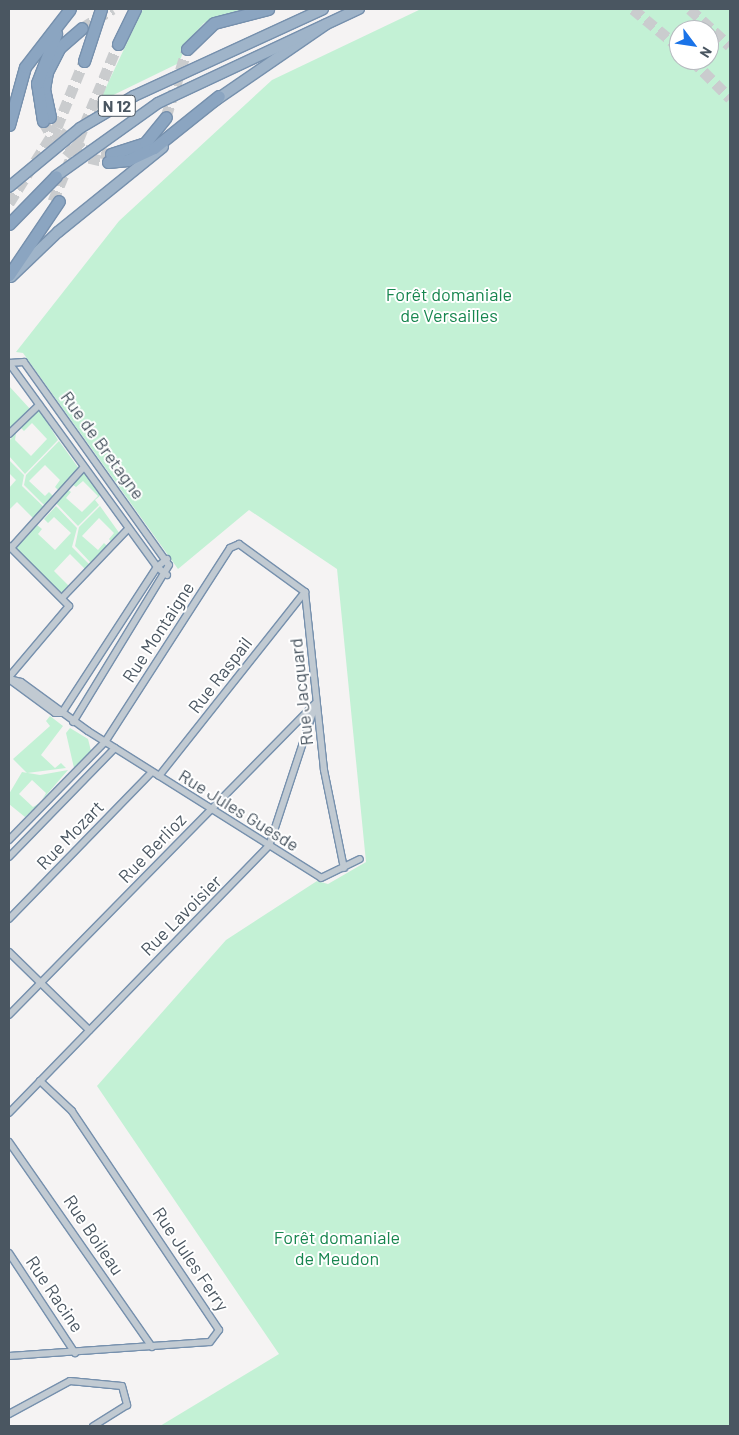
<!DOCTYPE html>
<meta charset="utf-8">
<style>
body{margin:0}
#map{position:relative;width:739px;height:1435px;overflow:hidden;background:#f5f3f3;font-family:Barlow,sans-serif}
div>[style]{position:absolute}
.green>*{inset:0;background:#c3f1d5}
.motorway-tunnel>*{height:11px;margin-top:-5.5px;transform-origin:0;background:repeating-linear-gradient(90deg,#caccce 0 11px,transparent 0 16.5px)}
.roads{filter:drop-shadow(1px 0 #7690ad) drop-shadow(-1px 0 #7690ad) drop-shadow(0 1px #7690ad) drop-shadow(0 -1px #7690ad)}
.minor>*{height:6px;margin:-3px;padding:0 3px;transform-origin:3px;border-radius:3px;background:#c1cad2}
.trunk>*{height:10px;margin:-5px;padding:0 5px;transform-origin:5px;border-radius:5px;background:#9fb4c9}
.motorway>*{height:11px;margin:-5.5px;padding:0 5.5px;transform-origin:5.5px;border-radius:5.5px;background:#8ba5c1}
span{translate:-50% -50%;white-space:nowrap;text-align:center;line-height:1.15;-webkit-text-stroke:4px #fff;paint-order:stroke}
.shield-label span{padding:1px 4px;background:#fff;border:1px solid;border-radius:4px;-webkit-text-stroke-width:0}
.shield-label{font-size:16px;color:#4a5661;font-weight:700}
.park-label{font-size:18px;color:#17864f}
.street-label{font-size:18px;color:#4a5661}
.frame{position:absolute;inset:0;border:10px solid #4a5661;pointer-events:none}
.north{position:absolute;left:669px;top:20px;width:50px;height:50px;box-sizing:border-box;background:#fff;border:1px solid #b7bbc0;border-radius:50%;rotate:121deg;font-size:14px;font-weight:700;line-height:20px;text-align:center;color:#4a5661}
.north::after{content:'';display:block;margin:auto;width:18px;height:22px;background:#1a73e8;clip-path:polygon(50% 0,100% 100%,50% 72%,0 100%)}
</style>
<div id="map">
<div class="green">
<div style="clip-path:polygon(143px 9px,242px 9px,204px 23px,187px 42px,179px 63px,99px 102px)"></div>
<div style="clip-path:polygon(evenodd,421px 9px,730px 9px,730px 1426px,160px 1426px,279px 1354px,97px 1086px,226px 940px,317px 881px,328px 884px,366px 862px,337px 569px,249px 510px,178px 569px,23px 353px,16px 352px,119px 221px,272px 80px,421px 9px,679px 30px,709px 30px,709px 60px,679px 60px,679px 30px)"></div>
<div style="clip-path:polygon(9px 386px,31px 410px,9px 431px,10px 424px)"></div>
<div style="clip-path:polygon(39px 409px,58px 440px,25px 474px,9px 456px,9px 441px,16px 433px,15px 440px,31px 456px,47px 439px,32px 423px,24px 431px,21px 428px)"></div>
<div style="clip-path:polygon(59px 441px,80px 470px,59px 491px,55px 487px,60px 480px,45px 465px,29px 481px,45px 496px,49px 492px,53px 496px,48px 509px,24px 485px,26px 475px)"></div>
<div style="clip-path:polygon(9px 460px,24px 475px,22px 486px,47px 510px,30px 526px,33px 518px,17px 502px,9px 510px,9px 488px,16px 480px,9px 473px)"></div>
<div style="clip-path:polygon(84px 471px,101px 495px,95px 500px,99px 505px,78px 526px,55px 502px,67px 489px,71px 492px,66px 498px,82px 512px,98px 496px,83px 481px,76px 487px,72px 484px)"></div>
<div style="clip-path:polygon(56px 506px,77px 528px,72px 547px,90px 565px,80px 575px,85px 569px,70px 554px,54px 571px,69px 586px,76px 582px,63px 596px,14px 549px,37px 525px,42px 529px,38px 534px,55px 550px,71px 533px,54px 517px,48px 523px,44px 519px)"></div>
<div style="clip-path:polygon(100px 506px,120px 534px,112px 543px,109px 539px,114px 533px,99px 518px,82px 536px,98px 550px,104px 543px,108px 547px,91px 563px,75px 546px,79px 527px)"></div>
<div style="clip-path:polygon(50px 716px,63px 726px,41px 755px,55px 768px,61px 763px,66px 768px,27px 773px,13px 759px,50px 726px,46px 721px)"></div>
<div style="clip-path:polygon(70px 728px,88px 739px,91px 751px,74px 768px,66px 733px)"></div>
<div style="clip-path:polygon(68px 770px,42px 800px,46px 793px,32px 780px,19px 794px,33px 807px,40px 803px,25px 817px,9px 804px,9px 794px,22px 772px,40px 775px)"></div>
</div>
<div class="motorway-tunnel">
<div style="left:633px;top:9px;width:60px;rotate:39.6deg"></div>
<div style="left:690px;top:9px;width:54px;rotate:42.8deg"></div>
<div style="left:82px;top:28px;width:36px;rotate:-32deg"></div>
<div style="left:692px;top:60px;width:54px;rotate:45deg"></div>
<div style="left:166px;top:117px;width:71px;rotate:-72.8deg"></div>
<div style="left:43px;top:121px;width:20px;rotate:60deg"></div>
<div style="left:53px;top:138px;width:26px;rotate:39deg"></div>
<div style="left:73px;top:154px;width:36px;rotate:13deg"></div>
<div style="left:60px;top:132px;width:31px;rotate:36deg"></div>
<div style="left:85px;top:150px;width:26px;rotate:9deg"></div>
<div style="left:53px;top:201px;width:170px;rotate:-67.5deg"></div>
<div style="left:9px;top:203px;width:90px;rotate:-57.7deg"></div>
<div style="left:57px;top:127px;width:71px;rotate:-67.8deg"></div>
</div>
<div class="roads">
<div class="minor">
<div style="left:9px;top:363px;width:15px;rotate:-4deg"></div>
<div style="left:24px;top:362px;width:249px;rotate:54.5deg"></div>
<div style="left:169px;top:565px;width:184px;rotate:121.4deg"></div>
<div style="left:9px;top:363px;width:252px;rotate:54deg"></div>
<div style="left:157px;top:567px;width:174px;rotate:123.1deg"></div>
<div style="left:9px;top:434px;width:42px;rotate:-44deg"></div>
<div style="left:9px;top:546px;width:85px;rotate:45deg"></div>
<div style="left:69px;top:606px;width:93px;rotate:130.2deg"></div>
<div style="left:11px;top:548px;width:109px;rotate:-48deg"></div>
<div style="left:167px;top:575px;width:13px;rotate:-141deg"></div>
<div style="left:157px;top:567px;width:13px;rotate:-39deg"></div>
<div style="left:63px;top:597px;width:94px;rotate:-46.3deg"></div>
<div style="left:9px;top:679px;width:12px;rotate:14deg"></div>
<div style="left:21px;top:682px;width:83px;rotate:36.2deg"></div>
<div style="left:88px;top:731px;width:275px;rotate:32.2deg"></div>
<div style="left:321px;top:878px;width:43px;rotate:-26deg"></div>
<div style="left:9px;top:679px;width:57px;rotate:36.5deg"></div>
<div style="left:55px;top:713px;width:7px"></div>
<div style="left:159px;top:776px;width:235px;rotate:-51.6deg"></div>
<div style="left:9px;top:840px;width:137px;rotate:-45.6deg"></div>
<div style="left:105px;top:742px;width:231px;rotate:-57.2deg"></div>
<div style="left:230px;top:548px;width:10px;rotate:-24deg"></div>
<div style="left:239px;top:544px;width:82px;rotate:36deg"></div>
<div style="left:305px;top:592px;width:179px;rotate:83.9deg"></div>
<div style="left:324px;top:770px;width:100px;rotate:78.5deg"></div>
<div style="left:9px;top:857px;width:152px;rotate:-45.8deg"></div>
<div style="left:9px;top:919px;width:205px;rotate:-45.8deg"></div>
<div style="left:9px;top:952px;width:112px;rotate:44.3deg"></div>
<div style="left:9px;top:1015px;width:436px;rotate:-45.5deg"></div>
<div style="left:9px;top:1113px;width:373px;rotate:-45.8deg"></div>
<div style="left:269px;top:846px;width:147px;rotate:-71.8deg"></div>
<div style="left:9px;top:1142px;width:250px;rotate:55.1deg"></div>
<div style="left:9px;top:1253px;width:120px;rotate:56.6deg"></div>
<div style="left:9px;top:1356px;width:201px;rotate:-4deg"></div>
<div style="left:210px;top:1342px;width:15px;rotate:-53deg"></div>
<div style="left:219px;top:1330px;width:264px;rotate:-123.9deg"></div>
<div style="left:72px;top:1111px;width:44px;rotate:-136.8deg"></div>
<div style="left:9px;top:1414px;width:69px;rotate:-28.4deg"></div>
<div style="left:70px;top:1381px;width:52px;rotate:5.5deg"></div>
<div style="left:122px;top:1386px;width:20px;rotate:75deg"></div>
<div style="left:127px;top:1405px;width:40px;rotate:148deg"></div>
</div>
<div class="trunk">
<div style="left:213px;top:102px;width:136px;rotate:-34.5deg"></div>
<div style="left:56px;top:176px;width:125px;rotate:-35.6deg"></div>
<div style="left:158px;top:103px;width:222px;rotate:-25.1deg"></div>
<div style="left:9px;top:187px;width:92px;rotate:-39.7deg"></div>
<div style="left:80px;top:128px;width:63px;rotate:-30.7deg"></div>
<div style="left:134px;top:96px;width:208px;rotate:-24.7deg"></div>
<div style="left:11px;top:277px;width:65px;rotate:-43.8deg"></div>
<div style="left:58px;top:232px;width:135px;rotate:-39deg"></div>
</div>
<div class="motorway">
<div style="left:118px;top:44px;width:39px;rotate:-64deg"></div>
<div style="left:187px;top:49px;width:37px;rotate:-44deg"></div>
<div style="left:214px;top:23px;width:56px;rotate:-14.5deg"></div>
<div style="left:84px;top:61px;width:55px;rotate:-71.9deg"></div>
<div style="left:50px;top:117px;width:29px;rotate:-102deg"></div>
<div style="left:44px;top:89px;width:17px;rotate:-80deg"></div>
<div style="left:47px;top:72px;width:27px;rotate:-63deg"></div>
<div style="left:59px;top:48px;width:30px;rotate:-41deg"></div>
<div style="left:43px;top:121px;width:38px;rotate:-99deg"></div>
<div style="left:37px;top:83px;width:53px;rotate:-68.8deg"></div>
<div style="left:9px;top:125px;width:60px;rotate:-74.6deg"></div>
<div style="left:25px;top:67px;width:73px;rotate:-52.2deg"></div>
<div style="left:111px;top:154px;width:36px;rotate:-18deg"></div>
<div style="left:145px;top:143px;width:33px;rotate:-51deg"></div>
<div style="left:108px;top:162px;width:20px;rotate:-6deg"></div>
<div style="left:128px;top:160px;width:29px;rotate:-25deg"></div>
<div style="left:154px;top:148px;width:83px;rotate:-38.7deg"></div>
<div style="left:9px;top:224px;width:67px;rotate:-45.6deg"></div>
<div style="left:9px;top:275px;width:89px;rotate:-56deg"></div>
</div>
</div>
<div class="shield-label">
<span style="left:117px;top:106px">N 12</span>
</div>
<div class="park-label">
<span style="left:449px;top:305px">Forêt domaniale<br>de Versailles</span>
<span style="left:337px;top:1248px">Forêt domaniale<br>de Meudon</span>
</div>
<div class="street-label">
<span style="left:103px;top:445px;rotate:54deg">Rue de Bretagne</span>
<span style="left:158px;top:632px;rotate:-57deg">Rue Montaigne</span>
<span style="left:220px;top:675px;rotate:-52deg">Rue Raspail</span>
<span style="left:301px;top:692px;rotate:-96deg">Rue Jacquard</span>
<span style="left:239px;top:810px;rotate:32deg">Rue Jules Guesde</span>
<span style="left:70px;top:835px;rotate:-46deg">Rue Mozart</span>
<span style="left:152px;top:848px;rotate:-46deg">Rue Berlioz</span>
<span style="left:181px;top:915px;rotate:-45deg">Rue Lavoisier</span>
<span style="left:94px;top:1235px;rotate:56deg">Rue Boileau</span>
<span style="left:191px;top:1259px;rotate:56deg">Rue Jules Ferry</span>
<span style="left:55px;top:1294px;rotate:56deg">Rue Racine</span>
</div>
<div class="frame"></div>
<div class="north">N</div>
</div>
